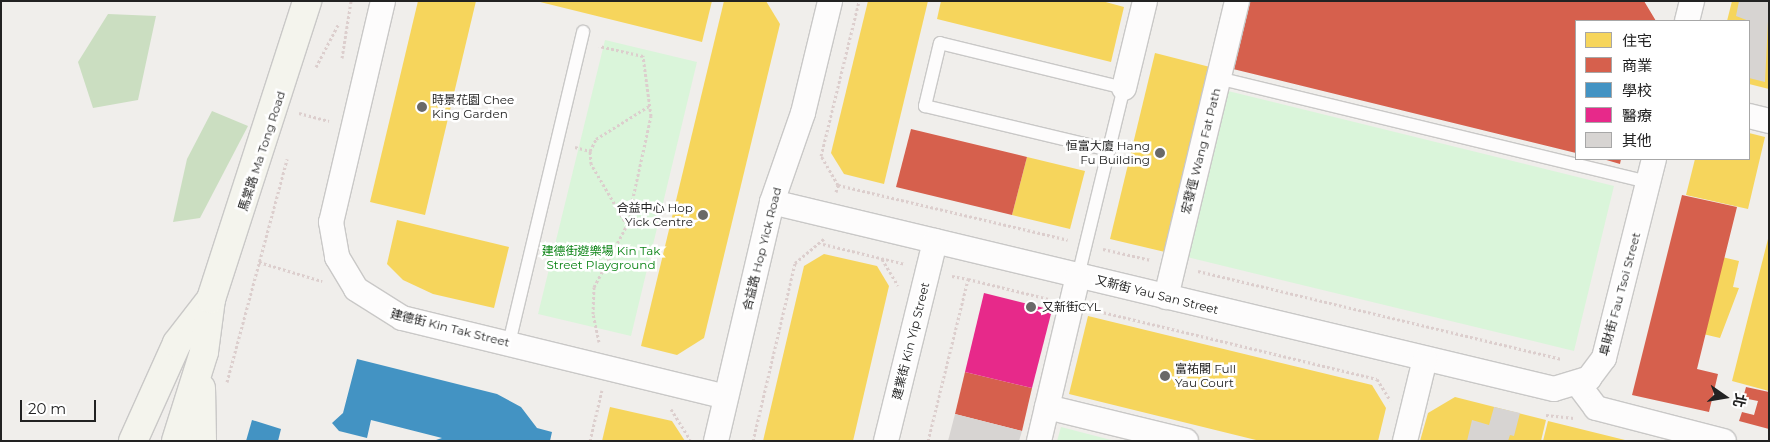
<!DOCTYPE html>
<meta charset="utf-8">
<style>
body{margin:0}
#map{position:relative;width:1770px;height:442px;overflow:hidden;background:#f0eeeb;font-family:Montserrat,"Noto Sans TC",sans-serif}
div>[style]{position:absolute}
.forest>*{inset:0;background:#cbdec1}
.park>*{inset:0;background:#daf5da}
.homes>*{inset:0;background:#f6d55c}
.shops>*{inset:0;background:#d6604d}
.schools>*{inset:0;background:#4393c3}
.health>*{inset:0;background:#e7298a}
.building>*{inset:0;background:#d7d4d2}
.path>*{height:3px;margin-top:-1.5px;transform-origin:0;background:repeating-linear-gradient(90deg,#dccecd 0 2.5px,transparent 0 5px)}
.roads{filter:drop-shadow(1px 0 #c9c8c7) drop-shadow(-1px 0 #c9c8c7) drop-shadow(0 1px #c9c8c7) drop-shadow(0 -1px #c9c8c7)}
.lane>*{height:12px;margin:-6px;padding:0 6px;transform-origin:6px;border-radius:6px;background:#fdfcfc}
.street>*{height:24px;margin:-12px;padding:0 12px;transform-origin:12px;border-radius:12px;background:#fdfcfc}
.secondary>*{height:28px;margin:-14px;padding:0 14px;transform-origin:14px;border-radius:14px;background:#f4f4ed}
.dots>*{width:14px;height:14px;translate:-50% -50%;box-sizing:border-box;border:2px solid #fff;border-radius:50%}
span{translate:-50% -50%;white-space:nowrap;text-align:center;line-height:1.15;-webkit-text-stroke:5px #fff;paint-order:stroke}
.poi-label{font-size:12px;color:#222}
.left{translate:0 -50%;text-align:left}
.right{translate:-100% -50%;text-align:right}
.street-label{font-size:12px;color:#222}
.park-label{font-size:12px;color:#0c8416}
.frame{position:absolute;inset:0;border:2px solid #222;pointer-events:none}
.legend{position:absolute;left:1575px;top:20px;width:175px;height:140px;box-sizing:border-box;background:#fff;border:1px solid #a7a7a7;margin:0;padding:6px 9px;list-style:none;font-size:15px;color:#222}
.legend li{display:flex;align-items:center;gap:10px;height:25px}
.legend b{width:25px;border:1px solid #a7a7a7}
.north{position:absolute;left:1700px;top:372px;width:50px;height:50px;-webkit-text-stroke:4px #fff;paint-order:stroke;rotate:103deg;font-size:14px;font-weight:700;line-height:20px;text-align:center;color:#222}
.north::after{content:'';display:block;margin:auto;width:18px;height:22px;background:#222;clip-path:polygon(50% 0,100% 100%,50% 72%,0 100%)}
.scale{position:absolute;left:20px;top:400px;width:76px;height:22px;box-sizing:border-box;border:2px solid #222;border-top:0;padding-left:6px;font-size:15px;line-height:18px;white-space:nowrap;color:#222;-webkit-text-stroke:4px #fff;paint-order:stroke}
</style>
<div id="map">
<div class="forest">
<div style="clip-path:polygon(108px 14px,156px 16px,138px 100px,93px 108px,78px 62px)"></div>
<div style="clip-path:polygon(212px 111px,248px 126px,200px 218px,173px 222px,187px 159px)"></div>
</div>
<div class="park">
<div style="clip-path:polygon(605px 40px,697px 62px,631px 336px,538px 314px)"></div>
<div style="clip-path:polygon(1228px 91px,1614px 186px,1574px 351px,1187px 257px)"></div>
<div style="clip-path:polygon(1061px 427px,1115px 441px,1057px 441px)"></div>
</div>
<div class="homes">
<div style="clip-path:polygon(418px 1px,476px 1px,425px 215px,370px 202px)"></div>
<div style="clip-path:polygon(536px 1px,712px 1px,702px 42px)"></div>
<div style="clip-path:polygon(724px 1px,766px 1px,780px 24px,704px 338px,677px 355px,641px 346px)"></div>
<div style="clip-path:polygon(868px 1px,928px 1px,884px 184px,844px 174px,831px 153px)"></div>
<div style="clip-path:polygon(941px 1px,1102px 1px,1124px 7px,1111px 62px,937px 19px)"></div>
<div style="clip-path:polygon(1250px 1px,1342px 1px,1367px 10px,1365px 17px,1387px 22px,1389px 15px,1414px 21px,1416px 13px,1398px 9px,1399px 1px,1467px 1px,1466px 5px,1497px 12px,1494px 24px,1486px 22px,1484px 29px,1466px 25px,1464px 32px,1497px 40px,1494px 51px,1487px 49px,1485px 58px,1454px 51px,1446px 85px,1430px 81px,1437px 50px,1430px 48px,1424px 76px,1414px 74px,1415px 68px,1410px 67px,1415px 42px,1331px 23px,1326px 47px,1320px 45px,1318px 52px,1308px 50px,1315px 21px,1308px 20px,1299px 57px,1289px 55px,1291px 45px,1285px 44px,1292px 14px)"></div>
<div style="clip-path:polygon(1732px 1px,1769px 1px,1769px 89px,1749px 84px,1749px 21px,1727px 21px)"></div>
<div style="clip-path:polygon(1155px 53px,1210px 67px,1165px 252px,1110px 239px)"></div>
<div style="clip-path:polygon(1749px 133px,1765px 137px,1748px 209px,1686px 195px,1695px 159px,1749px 159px)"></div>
<div style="clip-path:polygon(1027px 157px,1085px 171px,1070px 229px,1012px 215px)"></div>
<div style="clip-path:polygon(397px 220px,509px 247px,494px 308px,433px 294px,403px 280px,387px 264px)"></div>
<div style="clip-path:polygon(1769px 235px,1769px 391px,1732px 381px)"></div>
<div style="clip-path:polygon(824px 254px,877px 266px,889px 286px,853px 441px,763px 441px,804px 266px)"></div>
<div style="clip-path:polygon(1722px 257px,1739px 261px,1733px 287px,1739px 288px,1720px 338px,1703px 334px,1707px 317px,1681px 311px,1685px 292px,1702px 295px,1704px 290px,1687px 286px,1691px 266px,1718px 272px)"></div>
<div style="clip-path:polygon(1020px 306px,1037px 309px,1031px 334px,1043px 337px,1037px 363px,1024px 360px,1018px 384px,1001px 380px,1005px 366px,980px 359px,984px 343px,998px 346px,1002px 333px,987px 330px,991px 314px,1016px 320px)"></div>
<div style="clip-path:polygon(1088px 316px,1372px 385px,1386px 408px,1378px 441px,1260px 441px,1069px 394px)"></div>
<div style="clip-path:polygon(986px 379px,1007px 384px,1003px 399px,1023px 404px,1019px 421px,1002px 423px,973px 415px,958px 406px,962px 389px,982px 394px)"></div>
<div style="clip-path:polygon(1455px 397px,1546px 420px,1541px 441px,1420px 441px,1428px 413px)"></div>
<div style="clip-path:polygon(610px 407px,672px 421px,685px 441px,602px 441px)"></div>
<div style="clip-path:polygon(1548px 421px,1625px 440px,1624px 441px,1543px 441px)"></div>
</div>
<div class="shops">
<div style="clip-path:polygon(1250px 1px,1644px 1px,1656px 21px,1576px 21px,1576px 153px,1233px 69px)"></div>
<div style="clip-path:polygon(911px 129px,1027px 157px,1012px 215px,896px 187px)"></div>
<div style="clip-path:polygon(1603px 159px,1621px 159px,1620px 164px)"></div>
<div style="clip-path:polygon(1682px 195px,1737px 207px,1697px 369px,1718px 374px,1709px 412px,1632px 395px)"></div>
<div style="clip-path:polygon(965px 372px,1032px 388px,1022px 431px,955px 414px)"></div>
<div style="clip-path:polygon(1746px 387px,1769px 392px,1769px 429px,1739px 421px,1742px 412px,1754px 415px,1758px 401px,1743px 398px)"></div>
</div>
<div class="schools">
<div style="clip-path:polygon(357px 359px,497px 394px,521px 407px,537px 428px,552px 432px,550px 441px,433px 441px,442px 438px,371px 420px,367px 438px,339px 431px,332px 423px,343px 413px)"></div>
<div style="clip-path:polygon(252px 420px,281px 429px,278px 441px,246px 441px)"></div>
</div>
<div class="health">
<div style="clip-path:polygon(984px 293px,1052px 310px,1032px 388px,965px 372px)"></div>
</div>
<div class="building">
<div style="clip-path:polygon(1739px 1px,1769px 1px,1765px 82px,1749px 78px,1749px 21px,1736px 16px)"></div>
<div style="clip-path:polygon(1494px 407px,1520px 413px,1514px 436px,1510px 435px,1508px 441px,1467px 441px,1472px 420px,1489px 425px)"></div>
<div style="clip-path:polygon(955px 414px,1022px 431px,1019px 441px,948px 441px)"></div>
</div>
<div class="path">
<div style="left:342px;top:58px;width:58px;rotate:-81deg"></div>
<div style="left:316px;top:67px;width:50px;rotate:-62.4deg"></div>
<div style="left:299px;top:113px;width:31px;rotate:15deg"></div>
<div style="left:575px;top:147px;width:16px;rotate:15deg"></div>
<div style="left:838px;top:185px;width:236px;rotate:13.4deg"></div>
<div style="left:836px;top:192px;width:7px;rotate:-74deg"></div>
<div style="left:838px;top:185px;width:34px;rotate:-120deg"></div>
<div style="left:821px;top:156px;width:160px;rotate:-76.2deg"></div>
<div style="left:627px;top:225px;width:71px;rotate:-120.5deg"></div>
<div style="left:591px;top:164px;width:13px;rotate:-94deg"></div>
<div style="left:590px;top:151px;width:13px;rotate:-63deg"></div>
<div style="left:596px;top:139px;width:62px;rotate:-31.9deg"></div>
<div style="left:823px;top:244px;width:84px;rotate:13.7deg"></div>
<div style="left:1103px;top:249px;width:49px;rotate:12.9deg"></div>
<div style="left:882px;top:259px;width:31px;rotate:59deg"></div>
<div style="left:259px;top:262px;width:66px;rotate:16.8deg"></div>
<div style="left:1198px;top:271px;width:374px;rotate:13.6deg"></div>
<div style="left:952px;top:276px;width:16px;rotate:11deg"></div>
<div style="left:1094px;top:310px;width:291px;rotate:13.7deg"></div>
<div style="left:1377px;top:379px;width:25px;rotate:58deg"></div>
<div style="left:599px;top:342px;width:29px;rotate:-102deg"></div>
<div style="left:593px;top:314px;width:27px;rotate:-88deg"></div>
<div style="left:594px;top:287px;width:70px;rotate:-62deg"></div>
<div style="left:627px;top:225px;width:112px;rotate:-77.6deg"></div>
<div style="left:651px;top:116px;width:61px;rotate:-97.6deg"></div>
<div style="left:643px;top:56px;width:45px;rotate:-167.2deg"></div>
<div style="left:227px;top:382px;width:231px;rotate:-74.9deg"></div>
<div style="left:671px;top:409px;width:36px;rotate:58deg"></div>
<div style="left:1546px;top:415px;width:28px;rotate:6deg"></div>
<div style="left:590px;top:441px;width:52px;rotate:-76.8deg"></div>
<div style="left:753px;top:441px;width:183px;rotate:-76.7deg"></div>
<div style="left:795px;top:263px;width:38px;rotate:-40deg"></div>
<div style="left:928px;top:441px;width:167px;rotate:-76.1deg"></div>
<div style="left:968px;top:279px;width:83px;rotate:13.9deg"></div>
</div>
<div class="roads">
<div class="lane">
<div style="left:1218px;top:78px;width:442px;rotate:13.6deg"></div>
<div style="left:1078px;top:276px;width:194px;rotate:-76.3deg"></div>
<div style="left:1124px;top:88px;width:189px;rotate:-166.3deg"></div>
<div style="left:940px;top:43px;width:65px;rotate:103.4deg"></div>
<div style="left:925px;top:106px;width:189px;rotate:13.4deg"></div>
<div style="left:509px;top:343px;width:320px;rotate:-76.6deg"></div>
</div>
<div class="street">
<div style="left:383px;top:1px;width:227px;rotate:103.2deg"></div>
<div style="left:331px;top:222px;width:36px;rotate:80deg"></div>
<div style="left:337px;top:257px;width:37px;rotate:59deg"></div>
<div style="left:356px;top:289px;width:54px;rotate:32.2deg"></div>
<div style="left:402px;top:318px;width:333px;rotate:13.7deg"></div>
<div style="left:1687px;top:21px;width:21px;rotate:-76deg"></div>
<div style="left:1124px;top:88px;width:89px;rotate:-76.4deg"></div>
<div style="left:1749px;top:116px;width:21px;rotate:14deg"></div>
<div style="left:772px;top:202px;width:804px;rotate:13.45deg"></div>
<div style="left:1554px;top:389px;width:37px;rotate:-17deg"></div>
<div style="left:1589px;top:378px;width:25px;rotate:-53deg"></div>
<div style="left:1604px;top:358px;width:205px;rotate:-75.9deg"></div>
<div style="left:1166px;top:297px;width:304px;rotate:-76.5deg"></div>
<div style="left:1578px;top:384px;width:30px;rotate:53deg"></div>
<div style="left:1596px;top:408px;width:132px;rotate:14.5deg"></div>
<div style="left:1047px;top:407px;width:143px;rotate:13.7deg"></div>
<div style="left:716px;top:441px;width:245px;rotate:-76.8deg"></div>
<div style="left:772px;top:202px;width:94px;rotate:-70.8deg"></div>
<div style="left:803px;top:113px;width:115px;rotate:-76.4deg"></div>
<div style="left:886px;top:441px;width:206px;rotate:-76.2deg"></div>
<div style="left:1039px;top:441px;width:170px;rotate:-76.7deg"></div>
<div style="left:1405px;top:441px;width:84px;rotate:-76.3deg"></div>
</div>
<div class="secondary">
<div style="left:201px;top:388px;width:53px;rotate:88.9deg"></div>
<div style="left:133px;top:441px;width:107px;rotate:-65.8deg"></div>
<div style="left:177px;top:343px;width:56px;rotate:-52.3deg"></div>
<div style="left:176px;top:441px;width:93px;rotate:-72.5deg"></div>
<div style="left:204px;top:352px;width:53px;rotate:-82.5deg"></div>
<div style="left:211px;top:299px;width:313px;rotate:-72.1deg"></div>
</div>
</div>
<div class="dots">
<div style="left:422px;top:107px;background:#6a6968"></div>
<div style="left:1160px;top:153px;background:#6a6968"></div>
<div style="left:703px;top:215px;background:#6a6968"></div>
<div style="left:1031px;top:307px;background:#6a6968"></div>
<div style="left:1165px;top:376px;background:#6a6968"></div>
</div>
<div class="poi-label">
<span class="left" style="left:432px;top:107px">時景花園 Chee<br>King Garden</span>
<span class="right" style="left:1150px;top:153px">恒富大廈 Hang<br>Fu Building</span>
<span class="right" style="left:693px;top:215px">合益中心 Hop<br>Yick Centre</span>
<span class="left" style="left:1042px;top:307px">又新街CYL</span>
<span class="left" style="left:1175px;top:376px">富祐閣 Full<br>Yau Court</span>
</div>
<div class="street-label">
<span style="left:262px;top:151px;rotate:-72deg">馬棠路 Ma Tong Road</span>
<span style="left:1201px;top:151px;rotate:-76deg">宏發徑 Wang Fat Path</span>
<span style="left:762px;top:249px;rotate:-76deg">合益路 Hop Yick Road</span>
<span style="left:1620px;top:294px;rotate:-75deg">阜財街 Fau Tsoi Street</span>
<span style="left:1157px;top:295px;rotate:14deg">又新街 Yau San Street</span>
<span style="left:450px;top:328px;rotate:14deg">建德街 Kin Tak Street</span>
<span style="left:911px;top:341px;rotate:-76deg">建業街 Kin Yip Street</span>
</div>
<div class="park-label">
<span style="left:601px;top:258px">建德街遊樂場 Kin Tak<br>Street Playground</span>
</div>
<div class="frame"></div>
<ul class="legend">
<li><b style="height:14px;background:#f6d55c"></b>住宅</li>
<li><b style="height:14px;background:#d6604d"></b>商業</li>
<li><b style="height:14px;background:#4393c3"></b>學校</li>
<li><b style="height:14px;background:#e7298a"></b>醫療</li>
<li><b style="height:14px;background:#d7d4d2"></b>其他</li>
</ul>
<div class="north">北</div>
<div class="scale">20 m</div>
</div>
